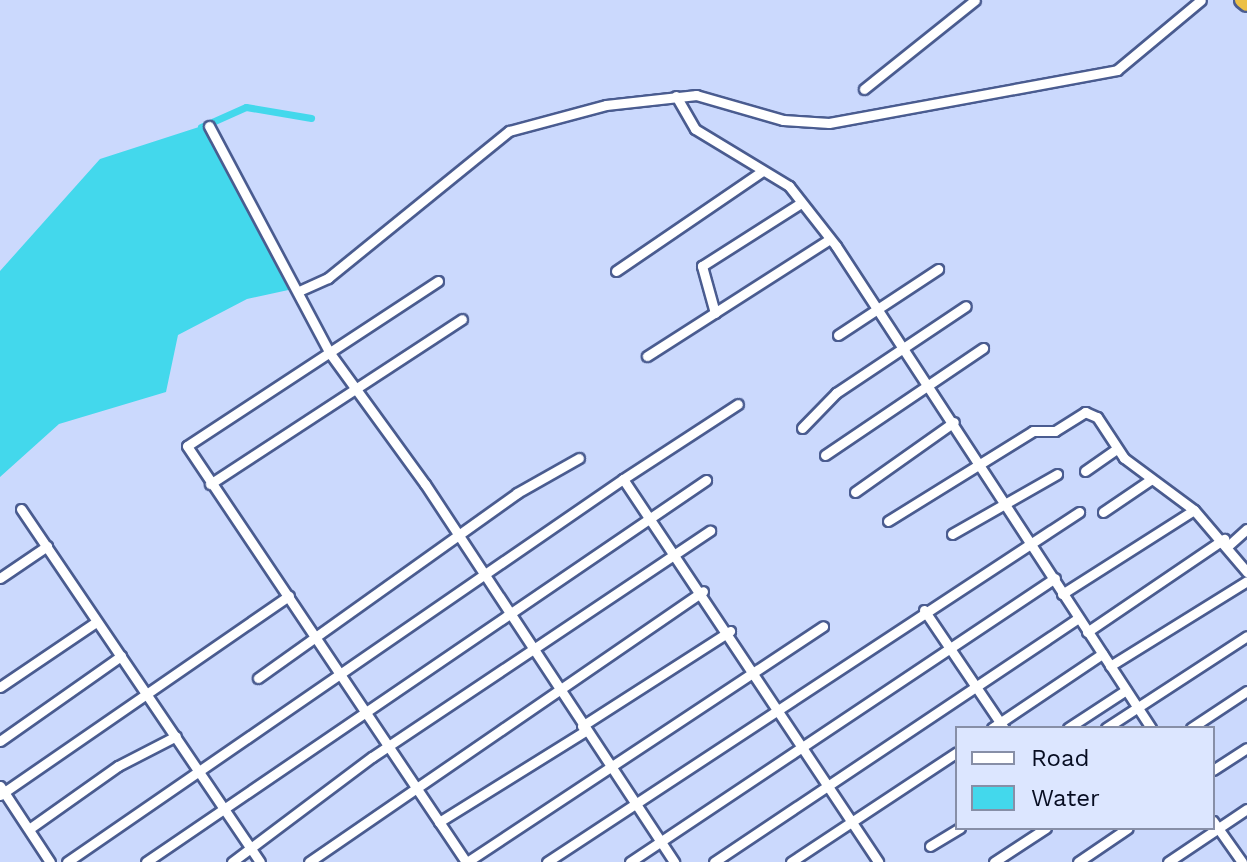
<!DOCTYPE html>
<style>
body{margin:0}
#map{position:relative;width:1247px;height:862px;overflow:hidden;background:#cbd9fd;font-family:"Work Sans",sans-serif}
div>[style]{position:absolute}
.water>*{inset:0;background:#43d8ec}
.canal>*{height:7px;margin:-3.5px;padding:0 3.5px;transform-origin:3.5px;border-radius:3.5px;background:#43d8ec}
.roads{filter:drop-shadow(2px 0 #4a5c90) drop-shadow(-2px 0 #4a5c90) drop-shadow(0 2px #4a5c90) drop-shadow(0 -2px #4a5c90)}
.minor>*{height:9px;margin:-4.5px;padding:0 4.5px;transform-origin:4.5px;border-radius:4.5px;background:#fff}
.highway>*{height:14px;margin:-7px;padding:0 7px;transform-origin:7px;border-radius:7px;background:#ecc046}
span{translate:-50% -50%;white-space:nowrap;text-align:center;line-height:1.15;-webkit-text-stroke:7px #dce6ff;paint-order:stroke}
.legend{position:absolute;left:955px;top:726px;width:260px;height:104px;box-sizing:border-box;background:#dce6ff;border:2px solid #878fa7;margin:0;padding:10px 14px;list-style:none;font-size:24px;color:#070d22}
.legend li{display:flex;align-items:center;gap:16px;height:40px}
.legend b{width:40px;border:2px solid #878fa7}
</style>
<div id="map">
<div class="water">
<div style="clip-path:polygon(202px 126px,293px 289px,247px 299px,178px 335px,166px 392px,59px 424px,0 477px,0 271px,100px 159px)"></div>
</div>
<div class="canal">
<div style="left:201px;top:127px;width:49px;rotate:-24deg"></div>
<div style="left:246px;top:107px;width:66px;rotate:9.6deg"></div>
</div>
<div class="roads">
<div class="minor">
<div style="left:864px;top:89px;width:142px;rotate:-38.7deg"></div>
<div style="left:676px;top:96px;width:38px;rotate:60deg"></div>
<div style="left:695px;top:129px;width:110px;rotate:31.2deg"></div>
<div style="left:789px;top:186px;width:76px;rotate:51.9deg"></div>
<div style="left:836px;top:246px;width:576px;rotate:56.83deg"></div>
<div style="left:209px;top:126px;width:256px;rotate:62deg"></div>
<div style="left:329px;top:352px;width:163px;rotate:54deg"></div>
<div style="left:425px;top:484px;width:453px;rotate:56.6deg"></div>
<div style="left:616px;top:271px;width:176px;rotate:-34.3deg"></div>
<div style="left:438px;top:281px;width:300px;rotate:146.7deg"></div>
<div style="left:187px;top:446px;width:501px;rotate:56.15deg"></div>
<div style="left:299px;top:291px;width:32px;rotate:-24deg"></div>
<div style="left:328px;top:278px;width:233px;rotate:-39.1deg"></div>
<div style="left:509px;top:131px;width:100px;rotate:-15deg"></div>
<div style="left:606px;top:105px;width:91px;rotate:-6.3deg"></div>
<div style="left:696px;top:95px;width:91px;rotate:16deg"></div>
<div style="left:783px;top:120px;width:46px;rotate:3.7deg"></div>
<div style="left:829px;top:123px;width:293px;rotate:-10.4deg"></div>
<div style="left:1117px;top:70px;width:109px;rotate:-39.8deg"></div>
<div style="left:715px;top:313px;width:49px;rotate:-105.5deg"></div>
<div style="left:702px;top:266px;width:117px;rotate:-32.5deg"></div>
<div style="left:838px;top:335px;width:120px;rotate:-33.4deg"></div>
<div style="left:647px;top:356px;width:214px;rotate:-32.6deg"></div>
<div style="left:802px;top:428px;width:49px;rotate:-45.8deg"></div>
<div style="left:836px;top:393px;width:156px;rotate:-33.8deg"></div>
<div style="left:825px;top:455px;width:191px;rotate:-34.1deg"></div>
<div style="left:1085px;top:471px;width:38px;rotate:-35deg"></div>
<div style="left:623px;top:479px;width:137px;rotate:-33.1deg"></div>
<div style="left:210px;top:484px;width:301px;rotate:-33.2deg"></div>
<div style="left:855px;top:492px;width:121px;rotate:-35.3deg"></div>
<div style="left:21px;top:509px;width:426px;rotate:55.9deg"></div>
<div style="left:1103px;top:512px;width:57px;rotate:-34.2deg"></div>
<div style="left:888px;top:521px;width:171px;rotate:-31.8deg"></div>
<div style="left:1033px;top:431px;width:22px"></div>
<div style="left:1055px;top:431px;width:36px;rotate:-32deg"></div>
<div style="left:1085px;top:412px;width:13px;rotate:23deg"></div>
<div style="left:1097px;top:417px;width:49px;rotate:56.6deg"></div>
<div style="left:1124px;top:458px;width:87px;rotate:36.6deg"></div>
<div style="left:952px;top:534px;width:121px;rotate:-29.7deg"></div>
<div style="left:1229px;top:545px;width:24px;rotate:-42deg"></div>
<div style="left:0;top:578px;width:57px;rotate:-34.2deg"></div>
<div style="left:1062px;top:594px;width:156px;rotate:-32.5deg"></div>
<div style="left:1194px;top:510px;width:82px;rotate:49.5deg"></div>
<div style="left:924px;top:610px;width:143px;rotate:55.9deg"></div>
<div style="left:1087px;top:632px;width:166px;rotate:-34.2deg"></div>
<div style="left:1110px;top:666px;width:161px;rotate:-31.8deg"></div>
<div style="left:258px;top:678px;width:318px;rotate:-35.5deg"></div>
<div style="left:517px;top:493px;width:71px;rotate:-29.4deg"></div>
<div style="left:0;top:687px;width:116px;rotate:-34.1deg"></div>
<div style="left:582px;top:726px;width:176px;rotate:-32.7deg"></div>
<div style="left:992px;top:728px;width:133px;rotate:-33.9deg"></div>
<div style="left:1068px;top:728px;width:69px;rotate:-33.2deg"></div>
<div style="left:1106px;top:728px;width:168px;rotate:-33.1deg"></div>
<div style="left:1191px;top:728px;width:67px;rotate:-33.5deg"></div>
<div style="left:0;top:741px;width:148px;rotate:-35.1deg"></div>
<div style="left:1213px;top:770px;width:40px;rotate:-32.9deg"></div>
<div style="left:0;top:786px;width:91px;rotate:56.7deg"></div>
<div style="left:0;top:795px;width:351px;rotate:-34.6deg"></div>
<div style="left:1213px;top:821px;width:50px;rotate:54.7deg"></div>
<div style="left:439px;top:822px;width:172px;rotate:-31.9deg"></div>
<div style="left:29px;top:829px;width:109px;rotate:-35.3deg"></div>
<div style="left:118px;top:766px;width:65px;rotate:-27.3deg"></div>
<div style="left:930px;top:846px;width:35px;rotate:-31deg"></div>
<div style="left:67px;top:862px;width:675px;rotate:-34.56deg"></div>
<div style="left:623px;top:479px;width:460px;rotate:56.3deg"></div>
<div style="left:146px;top:862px;width:678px;rotate:-34.3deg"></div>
<div style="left:232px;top:862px;width:175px;rotate:-36.9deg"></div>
<div style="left:372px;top:757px;width:407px;rotate:-33.8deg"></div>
<div style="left:309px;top:862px;width:478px;rotate:-34.5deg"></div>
<div style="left:467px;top:862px;width:427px;rotate:-33.5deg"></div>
<div style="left:547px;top:862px;width:637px;rotate:-33.34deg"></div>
<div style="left:630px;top:862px;width:511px;rotate:-33.75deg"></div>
<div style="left:714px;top:862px;width:438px;rotate:-33.8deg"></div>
<div style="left:791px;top:862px;width:199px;rotate:-33.5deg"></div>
<div style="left:994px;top:862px;width:62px;rotate:-33.2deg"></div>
<div style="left:1078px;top:862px;width:60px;rotate:-34.2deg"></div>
<div style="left:1168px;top:862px;width:95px;rotate:-33.9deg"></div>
</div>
<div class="highway">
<div style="left:1242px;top:0;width:6px;rotate:39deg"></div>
</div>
</div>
<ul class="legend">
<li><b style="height:10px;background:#fff"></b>Road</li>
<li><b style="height:22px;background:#43d8ec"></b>Water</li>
</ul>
</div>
